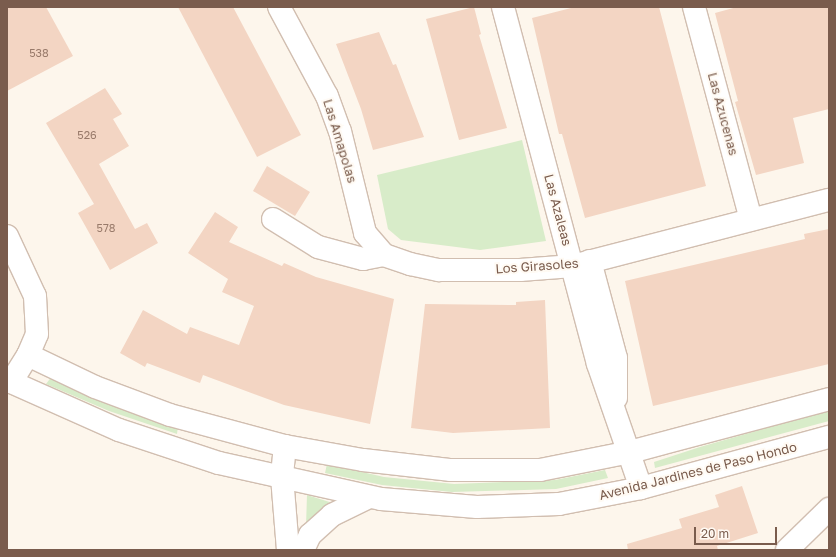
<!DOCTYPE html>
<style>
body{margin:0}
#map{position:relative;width:836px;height:557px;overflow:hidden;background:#fdf6ec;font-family:"Golos Text",sans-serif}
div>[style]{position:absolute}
.green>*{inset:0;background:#d8ecc9}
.building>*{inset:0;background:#f3d5c3}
.roads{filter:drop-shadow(1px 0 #d1beb0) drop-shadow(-1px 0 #d1beb0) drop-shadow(0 1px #d1beb0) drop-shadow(0 -1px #d1beb0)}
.street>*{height:22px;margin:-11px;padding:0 11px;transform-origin:11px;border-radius:11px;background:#fff}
.secondary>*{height:22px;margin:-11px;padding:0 11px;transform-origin:11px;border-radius:11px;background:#fff}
span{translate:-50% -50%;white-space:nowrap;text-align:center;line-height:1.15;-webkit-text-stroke:4px #fffaf3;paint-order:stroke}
.number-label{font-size:11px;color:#987a6a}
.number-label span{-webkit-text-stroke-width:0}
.street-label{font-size:13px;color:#7a5c4d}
.frame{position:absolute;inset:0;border:8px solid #7a5c4d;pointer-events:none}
.scale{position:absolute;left:694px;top:527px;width:83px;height:18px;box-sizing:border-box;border:2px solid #7a5c4d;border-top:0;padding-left:5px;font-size:12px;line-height:14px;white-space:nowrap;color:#7a5c4d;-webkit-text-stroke:3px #fffaf3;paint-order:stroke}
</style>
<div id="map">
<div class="green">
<div style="clip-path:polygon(522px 140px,546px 241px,480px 250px,401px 240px,388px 229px,377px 175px)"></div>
<div style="clip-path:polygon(52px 376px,178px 426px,177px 434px,109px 411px,46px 384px)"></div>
<div style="clip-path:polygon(829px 410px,829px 421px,655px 468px,654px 462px,700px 447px)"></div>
<div style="clip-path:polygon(327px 464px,384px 477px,454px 484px,555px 480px,605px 470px,608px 478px,556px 489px,452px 492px,382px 485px,325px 473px)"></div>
<div style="clip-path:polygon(307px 495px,336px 504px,306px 526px)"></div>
</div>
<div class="building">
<div style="clip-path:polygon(7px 7px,46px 7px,73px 56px,7px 91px)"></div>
<div style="clip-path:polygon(178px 7px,233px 7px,301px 135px,257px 157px)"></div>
<div style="clip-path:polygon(474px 7px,481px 34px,479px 35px,507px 128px,459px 140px,426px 19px)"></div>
<div style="clip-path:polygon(575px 7px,659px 7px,706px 186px,585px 218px,562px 134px,559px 134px,532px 18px)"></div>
<div style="clip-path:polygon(737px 7px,829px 7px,829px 109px,793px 118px,804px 163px,756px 175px,735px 102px,738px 101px,715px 13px)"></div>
<div style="clip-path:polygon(379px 32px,393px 65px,396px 64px,424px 137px,373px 150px,361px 109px,336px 44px)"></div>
<div style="clip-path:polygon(105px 88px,122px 114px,113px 119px,129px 146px,99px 164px,135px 229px,147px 223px,158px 243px,110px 270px,78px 213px,94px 204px,46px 123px)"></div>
<div style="clip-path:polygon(267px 166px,310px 192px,295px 216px,253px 191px)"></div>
<div style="clip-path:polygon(215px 212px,238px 227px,229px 242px,282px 266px,284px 263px,316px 277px,394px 299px,370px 424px,284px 405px,203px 375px,200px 383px,147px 363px,145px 367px,120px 353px,143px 310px,187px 334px,190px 327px,239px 345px,254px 306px,222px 292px,228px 279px,188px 253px)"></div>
<div style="clip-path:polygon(829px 229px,829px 364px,653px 406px,625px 281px,805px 239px,804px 234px)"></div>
<div style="clip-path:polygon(545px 300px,550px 428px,453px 433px,411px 428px,425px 304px,516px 305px,516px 302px)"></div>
<div style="clip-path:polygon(742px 486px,758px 533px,717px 546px,718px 550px,628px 550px,627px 544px,682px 528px,679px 519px,719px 507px,715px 495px)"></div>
</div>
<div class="roads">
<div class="street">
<div style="left:279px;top:7px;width:101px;rotate:61.7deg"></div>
<div style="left:327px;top:96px;width:37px;rotate:70deg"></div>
<div style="left:340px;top:131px;width:105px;rotate:76.2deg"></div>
<div style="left:365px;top:233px;width:29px;rotate:49deg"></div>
<div style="left:503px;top:7px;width:369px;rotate:75.1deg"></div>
<div style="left:598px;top:364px;width:131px;rotate:70.9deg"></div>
<div style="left:694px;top:7px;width:220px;rotate:75deg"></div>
<div style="left:273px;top:219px;width:53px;rotate:31.9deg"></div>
<div style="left:318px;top:247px;width:47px;rotate:14.9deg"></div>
<div style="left:363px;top:259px;width:21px;rotate:-11deg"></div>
<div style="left:384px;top:255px;width:28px;rotate:19deg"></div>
<div style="left:410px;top:264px;width:30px;rotate:12deg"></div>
<div style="left:439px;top:270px;width:81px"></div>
<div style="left:520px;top:270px;width:53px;rotate:-4.3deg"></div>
<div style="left:573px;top:266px;width:264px;rotate:-14.5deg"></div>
<div style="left:590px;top:261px;width:100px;rotate:75deg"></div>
<div style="left:616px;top:358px;width:40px;rotate:90deg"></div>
<div style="left:285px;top:446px;width:31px;rotate:96deg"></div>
<div style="left:282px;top:477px;width:73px;rotate:85.3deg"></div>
<div style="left:303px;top:550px;width:17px;rotate:-65deg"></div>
<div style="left:310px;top:535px;width:30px;rotate:-42deg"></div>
<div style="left:332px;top:515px;width:41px;rotate:-25.9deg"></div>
<div style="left:787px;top:550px;width:59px;rotate:-44.3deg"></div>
</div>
<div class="secondary">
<div style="left:7px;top:236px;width:66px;rotate:65deg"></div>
<div style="left:35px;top:296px;width:38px;rotate:87deg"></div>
<div style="left:37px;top:334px;width:23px;rotate:113deg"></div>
<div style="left:28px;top:355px;width:32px;rotate:122deg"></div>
<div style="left:11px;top:382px;width:118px;rotate:24deg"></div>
<div style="left:119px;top:430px;width:105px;rotate:18.3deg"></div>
<div style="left:219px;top:463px;width:166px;rotate:12.5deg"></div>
<div style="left:381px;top:499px;width:96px;rotate:4.8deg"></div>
<div style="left:477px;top:507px;width:82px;rotate:-2.1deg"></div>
<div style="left:559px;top:504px;width:84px;rotate:-11deg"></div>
<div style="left:641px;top:488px;width:195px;rotate:-15.2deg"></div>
<div style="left:28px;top:355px;width:74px;rotate:25.5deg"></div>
<div style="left:95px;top:387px;width:80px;rotate:20.5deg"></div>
<div style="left:170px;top:415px;width:119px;rotate:15.1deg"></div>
<div style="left:285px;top:446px;width:79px;rotate:10.2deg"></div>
<div style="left:363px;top:460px;width:89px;rotate:6.5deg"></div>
<div style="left:451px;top:470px;width:89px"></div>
<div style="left:540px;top:470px;width:92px;rotate:-11.3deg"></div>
<div style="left:630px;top:452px;width:206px;rotate:-14.9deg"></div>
</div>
</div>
<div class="number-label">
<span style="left:39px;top:53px">538</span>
<span style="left:87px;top:135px">526</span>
<span style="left:106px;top:228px">578</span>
</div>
<div class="street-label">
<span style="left:723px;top:114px;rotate:75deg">Las Azucenas</span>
<span style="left:340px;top:141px;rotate:73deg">Las Amapolas</span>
<span style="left:558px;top:210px;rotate:75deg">Las Azaleas</span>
<span style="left:537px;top:266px;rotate:-4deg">Los Girasoles</span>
<span style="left:698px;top:471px;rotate:-14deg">Avenida Jardines de Paso Hondo</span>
</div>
<div class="frame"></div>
<div class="scale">20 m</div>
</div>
